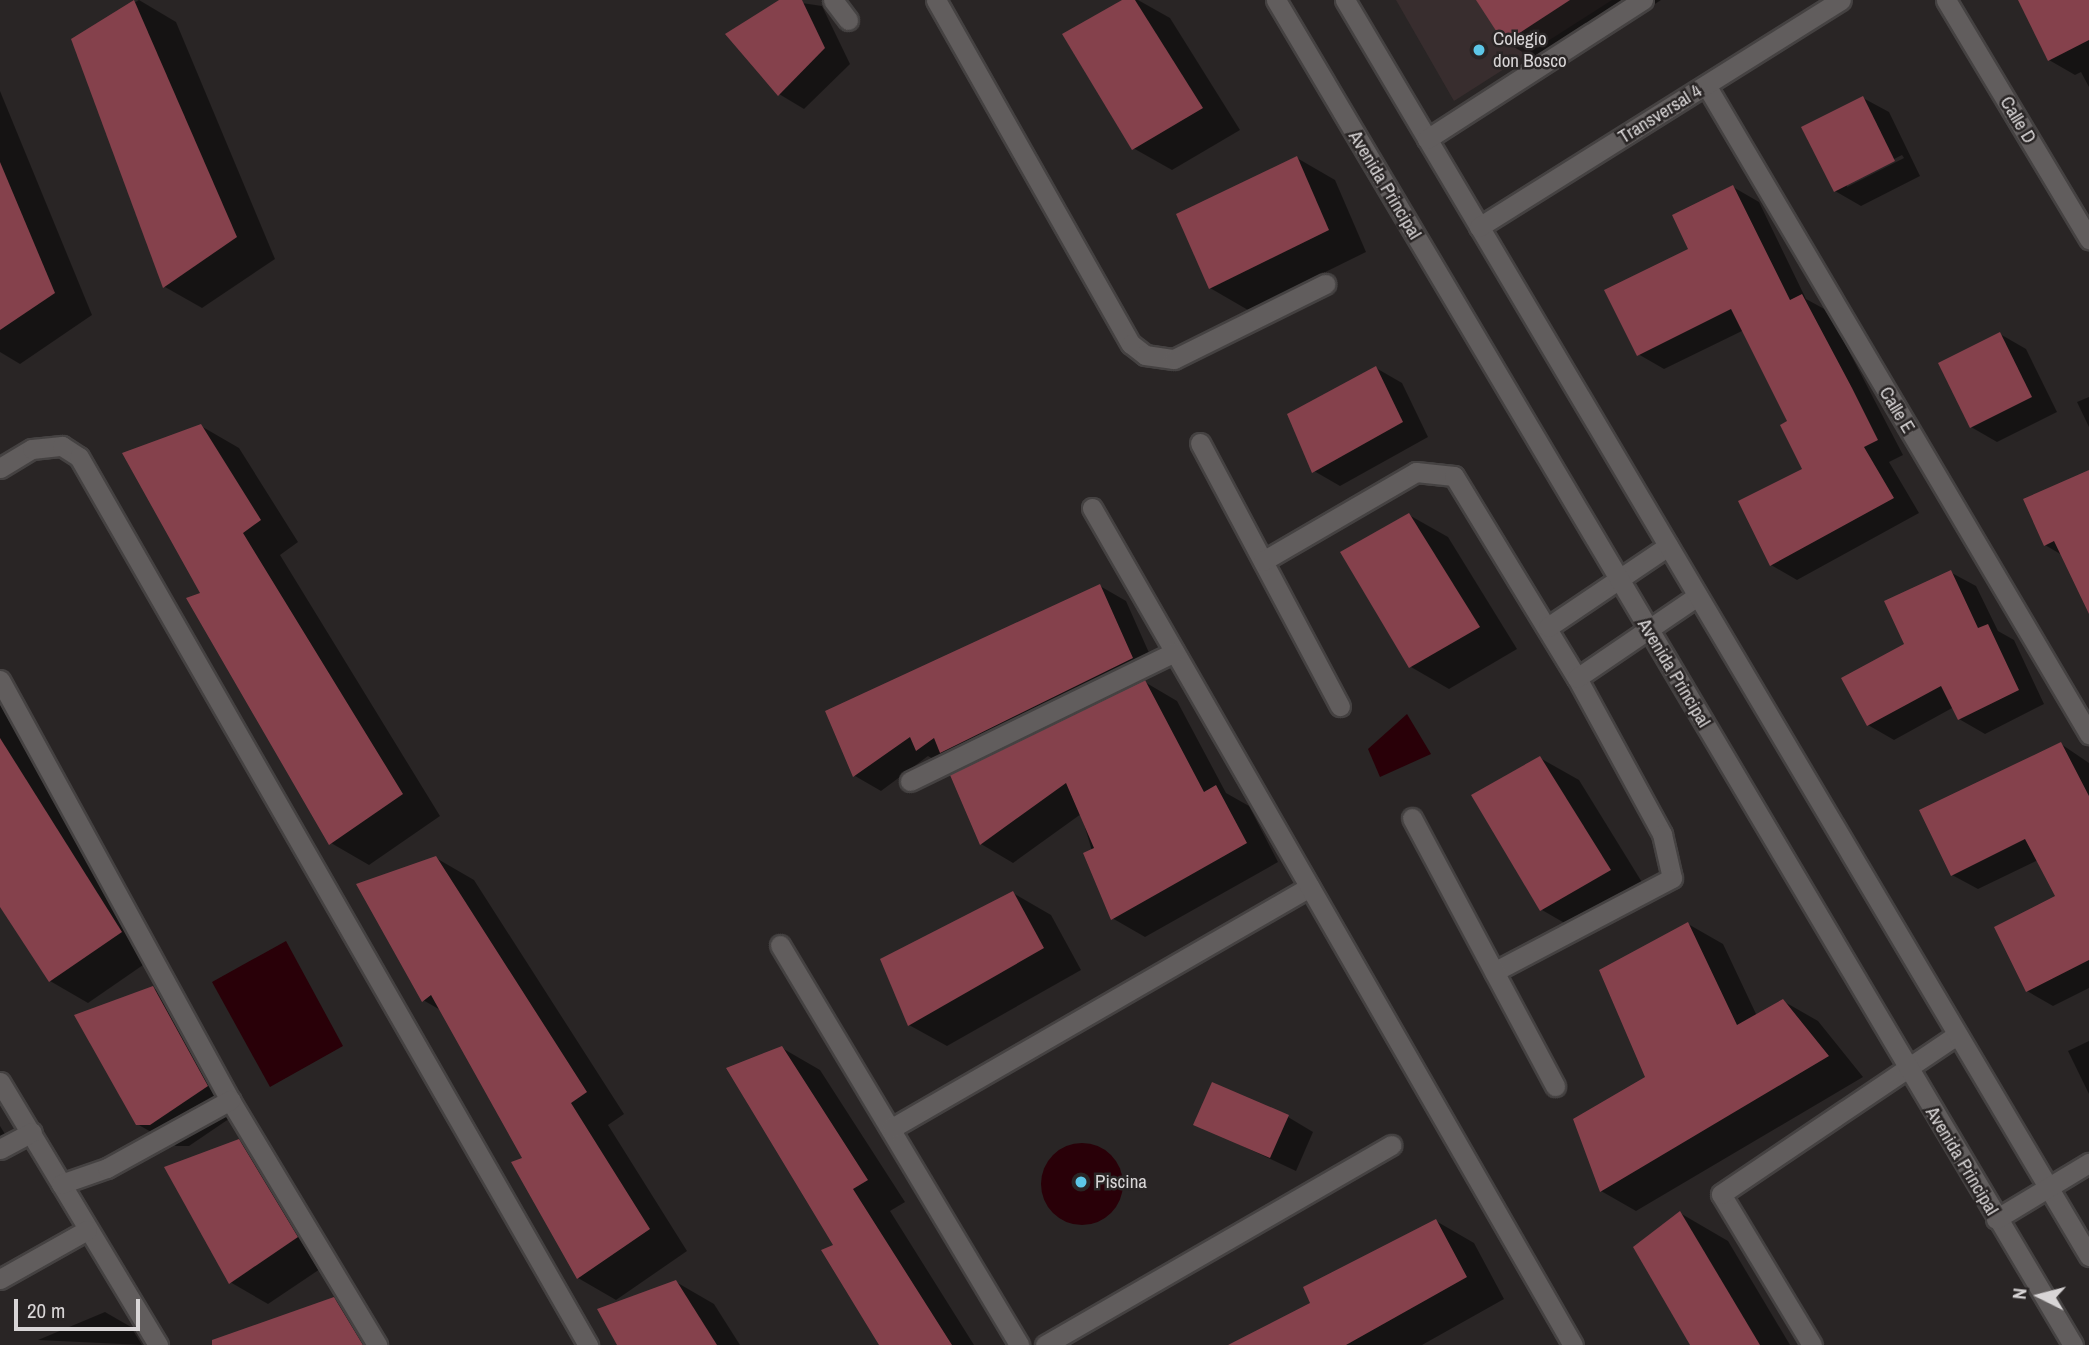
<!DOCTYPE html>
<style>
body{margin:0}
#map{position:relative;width:2089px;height:1345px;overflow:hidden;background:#292525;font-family:"Archivo Narrow",sans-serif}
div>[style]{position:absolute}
.built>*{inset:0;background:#382d2e}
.water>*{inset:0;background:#290008}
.round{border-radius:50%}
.shadow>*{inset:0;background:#0007}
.building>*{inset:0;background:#85414c}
.roads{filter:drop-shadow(2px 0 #454242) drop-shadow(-2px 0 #454242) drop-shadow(0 2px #454242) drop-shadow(0 -2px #454242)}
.service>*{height:19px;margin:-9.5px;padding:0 9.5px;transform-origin:9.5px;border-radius:9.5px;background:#615d5d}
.minor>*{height:19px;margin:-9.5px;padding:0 9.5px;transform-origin:9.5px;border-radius:9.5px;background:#615d5d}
.dots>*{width:19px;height:19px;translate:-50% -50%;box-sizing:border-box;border:4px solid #292525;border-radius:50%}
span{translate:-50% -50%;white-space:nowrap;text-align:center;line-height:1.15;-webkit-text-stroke:5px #292525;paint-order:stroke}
.poi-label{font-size:19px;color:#d8d5d6}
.left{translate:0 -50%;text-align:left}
.street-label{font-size:19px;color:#d8d5d6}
.north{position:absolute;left:2005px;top:1261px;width:70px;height:70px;-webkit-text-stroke:5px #292525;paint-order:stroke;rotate:276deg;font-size:19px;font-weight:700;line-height:28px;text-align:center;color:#d8d5d6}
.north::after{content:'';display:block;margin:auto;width:24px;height:32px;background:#d8d5d6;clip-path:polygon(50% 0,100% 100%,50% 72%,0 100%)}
.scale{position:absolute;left:14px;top:1299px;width:126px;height:32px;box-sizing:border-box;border:4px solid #d8d5d6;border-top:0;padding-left:9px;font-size:21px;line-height:24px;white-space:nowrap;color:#d8d5d6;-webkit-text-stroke:5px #292525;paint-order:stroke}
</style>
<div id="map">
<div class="built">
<div style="clip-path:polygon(1396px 0,1612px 0,1454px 101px)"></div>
</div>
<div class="water">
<div style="clip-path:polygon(1407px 714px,1431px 754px,1380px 777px,1368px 749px)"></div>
<div style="clip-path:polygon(286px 941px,343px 1046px,270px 1087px,212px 982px)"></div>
<div class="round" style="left:1041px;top:1143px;width:82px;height:82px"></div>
</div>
<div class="shadow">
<div style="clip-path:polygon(139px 0,176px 22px,275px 259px,202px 308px,165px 287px,73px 39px)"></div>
<div style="clip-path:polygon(782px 0,822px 6px,850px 64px,804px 109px,779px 94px)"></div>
<div style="clip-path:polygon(1125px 0,1138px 0,1170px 18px,1240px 130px,1172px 170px,1133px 148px)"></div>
<div style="clip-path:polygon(1478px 0,1661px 0,1554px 70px,1505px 42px)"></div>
<div style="clip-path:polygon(2020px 0,2089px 0,2089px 87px,2081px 72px,2075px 75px,2049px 60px)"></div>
<div style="clip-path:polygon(0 91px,92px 315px,20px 364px,0 352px)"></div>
<div style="clip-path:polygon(evenodd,1863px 98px,1889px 112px,1920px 176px,1861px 206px,1835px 191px,1863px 98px,1902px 155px,1904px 158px,1847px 187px,1847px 183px,1902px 155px)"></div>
<div style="clip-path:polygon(1297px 158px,1335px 180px,1366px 252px,1248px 310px,1210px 288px)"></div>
<div style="clip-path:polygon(1733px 187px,1759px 202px,1806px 299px,1828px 311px,1903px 455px,1889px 462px,1919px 513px,1797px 580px,1771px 565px,1805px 469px,1790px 422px,1744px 330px,1664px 369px,1638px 354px,1691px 250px)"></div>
<div style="clip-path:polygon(2000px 334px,2026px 349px,2057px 412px,1997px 442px,1971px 427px)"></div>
<div style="clip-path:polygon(1376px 368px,1402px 383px,1428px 437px,1340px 486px,1314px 471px)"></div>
<div style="clip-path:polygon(2089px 397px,2089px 427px,2077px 402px)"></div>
<div style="clip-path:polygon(201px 426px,239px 448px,298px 542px,280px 555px,440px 816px,369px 865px,331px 843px)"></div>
<div style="clip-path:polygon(2089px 472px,2089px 610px,2062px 555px,2045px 545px)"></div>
<div style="clip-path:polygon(1409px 515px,1448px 537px,1517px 649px,1449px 689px,1411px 667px)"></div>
<div style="clip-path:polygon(1950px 572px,1976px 586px,1998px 631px,2014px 640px,2044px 704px,1985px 734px,1959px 719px,1954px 707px,1894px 740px,1868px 725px)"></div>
<div style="clip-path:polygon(1100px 586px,1126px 601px,1158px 673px,1143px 681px,1177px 701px,1226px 793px,1249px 806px,1278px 862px,1145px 937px,1112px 918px,1081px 814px,1013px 863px,981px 844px,970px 767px,953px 758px,943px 765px,928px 756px,881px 791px,855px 776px,828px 712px)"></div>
<div style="clip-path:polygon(0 701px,159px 954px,88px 1003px,50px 981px,0 904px)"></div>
<div style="clip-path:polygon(2061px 744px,2089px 763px,2089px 988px,2053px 1006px,2027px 991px,2058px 897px,2038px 860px,1978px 889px,1952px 875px)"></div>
<div style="clip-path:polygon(1540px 758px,1579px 780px,1648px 892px,1580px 932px,1542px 910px)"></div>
<div style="clip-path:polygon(436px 858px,474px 880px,624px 1114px,608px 1125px,687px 1251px,616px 1300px,578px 1278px,525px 1159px,442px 1011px,423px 1000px)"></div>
<div style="clip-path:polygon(1013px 893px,1051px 915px,1081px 970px,947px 1046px,909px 1025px)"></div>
<div style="clip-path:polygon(1688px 924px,1723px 944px,1757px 1016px,1783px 1001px,1818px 1021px,1863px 1077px,1636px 1211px,1601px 1191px,1575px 1119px,1648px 1078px)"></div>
<div style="clip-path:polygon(153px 988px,191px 1010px,245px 1108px,189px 1146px,176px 1146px,137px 1124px)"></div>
<div style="clip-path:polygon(2089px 1041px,2089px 1094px,2068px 1051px)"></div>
<div style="clip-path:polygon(782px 1048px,820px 1070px,905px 1202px,890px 1211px,974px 1345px,882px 1345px,836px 1246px)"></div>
<div style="clip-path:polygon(1288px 1117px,1313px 1132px,1296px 1171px,1196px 1124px)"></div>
<div style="clip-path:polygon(0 1126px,10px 1142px,0 1148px)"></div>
<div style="clip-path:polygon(239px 1141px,277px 1163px,335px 1259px,268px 1304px,230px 1282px)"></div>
<div style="clip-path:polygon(1680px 1213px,1728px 1241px,1790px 1345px,1692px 1345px)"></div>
<div style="clip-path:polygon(1436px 1221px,1474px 1243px,1504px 1299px,1422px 1345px,1232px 1345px,1312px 1304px)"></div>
<div style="clip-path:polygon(676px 1282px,714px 1304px,740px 1345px,619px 1345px)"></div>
<div style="clip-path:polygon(334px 1299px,372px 1321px,387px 1345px,268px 1345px)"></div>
<div style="clip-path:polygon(105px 1312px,131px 1327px,142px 1345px,38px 1340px)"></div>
</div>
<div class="building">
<div style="clip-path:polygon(134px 0,237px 237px,163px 288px,71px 39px)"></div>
<div style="clip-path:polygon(779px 0,802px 0,825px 48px,778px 96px,725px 34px)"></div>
<div style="clip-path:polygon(1122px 0,1135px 0,1203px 108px,1132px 150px,1062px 34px)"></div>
<div style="clip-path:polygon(1476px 0,1570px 0,1504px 43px)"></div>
<div style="clip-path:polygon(2018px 0,2089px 0,2089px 40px,2048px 61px)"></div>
<div style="clip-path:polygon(1863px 96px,1895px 161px,1834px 192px,1801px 127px)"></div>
<div style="clip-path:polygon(1297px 156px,1329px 230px,1209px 289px,1176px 214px)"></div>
<div style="clip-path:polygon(0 162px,55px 293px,0 330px)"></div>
<div style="clip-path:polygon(1733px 185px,1790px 300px,1802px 294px,1852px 388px,1878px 440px,1864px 447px,1894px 498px,1770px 566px,1738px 501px,1802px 469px,1780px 425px,1787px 421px,1731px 309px,1637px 356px,1604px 290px,1688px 249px,1672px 215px)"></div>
<div style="clip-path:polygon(2000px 332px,2032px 397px,1970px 428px,1938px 363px)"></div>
<div style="clip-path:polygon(1376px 366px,1403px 422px,1312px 473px,1287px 414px)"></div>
<div style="clip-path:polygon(201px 424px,261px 520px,243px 533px,403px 794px,329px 845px,186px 598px,200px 593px,122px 453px)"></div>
<div style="clip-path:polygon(2089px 470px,2089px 614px,2054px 541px,2044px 546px,2023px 499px)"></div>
<div style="clip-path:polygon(1409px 513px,1480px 627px,1409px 668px,1340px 552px)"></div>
<div style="clip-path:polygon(1951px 570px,1978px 628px,1988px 624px,2019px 690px,1958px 720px,1941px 686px,1867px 726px,1841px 678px,1904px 644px,1884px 601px)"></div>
<div style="clip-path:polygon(1100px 584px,1133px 658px,940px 753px,934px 738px,916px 751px,910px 737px,853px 777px,825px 711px)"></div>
<div style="clip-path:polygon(1145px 680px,1204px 792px,1216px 785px,1247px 843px,1111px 920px,1083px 853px,1094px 848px,1066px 783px,980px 845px,950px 775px)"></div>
<div style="clip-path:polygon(0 738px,122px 932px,49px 982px,0 907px)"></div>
<div style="clip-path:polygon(2061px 742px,2089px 796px,2089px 960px,2026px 992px,1994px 927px,2055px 896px,2025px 839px,1951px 876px,1919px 810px)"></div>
<div style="clip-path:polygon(1540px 756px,1611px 870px,1540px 911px,1471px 795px)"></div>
<div style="clip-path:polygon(436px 856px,587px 1092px,571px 1103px,650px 1229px,577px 1279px,511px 1162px,522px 1158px,431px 995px,422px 1002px,356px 884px)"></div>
<div style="clip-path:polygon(1013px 891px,1044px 948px,908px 1026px,880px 959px)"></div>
<div style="clip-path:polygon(1688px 922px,1737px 1025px,1783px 999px,1829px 1056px,1600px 1192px,1573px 1119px,1645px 1077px,1599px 970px)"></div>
<div style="clip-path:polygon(153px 986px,208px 1086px,150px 1125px,136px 1125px,74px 1015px)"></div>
<div style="clip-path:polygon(782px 1046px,868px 1180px,853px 1189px,952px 1345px,879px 1345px,821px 1250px,833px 1245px,726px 1068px)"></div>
<div style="clip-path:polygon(1212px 1082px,1289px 1115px,1270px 1158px,1193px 1125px)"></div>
<div style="clip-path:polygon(239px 1139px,298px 1237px,229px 1284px,164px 1167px)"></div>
<div style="clip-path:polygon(1680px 1211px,1760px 1345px,1690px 1345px,1633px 1247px)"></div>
<div style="clip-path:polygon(1436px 1219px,1467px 1277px,1346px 1345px,1228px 1345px,1310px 1303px,1303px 1287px)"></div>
<div style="clip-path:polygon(676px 1280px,717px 1345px,617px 1345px,597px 1309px)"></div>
<div style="clip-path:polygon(334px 1297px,363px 1345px,212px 1345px,212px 1340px)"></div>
</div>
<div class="roads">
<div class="service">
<div style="left:936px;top:0;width:395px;rotate:60.5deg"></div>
<div style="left:1131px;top:344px;width:18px;rotate:38deg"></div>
<div style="left:1145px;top:355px;width:29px;rotate:8deg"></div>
<div style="left:1174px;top:359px;width:169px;rotate:-26.4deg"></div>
<div style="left:1200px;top:443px;width:298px;rotate:62deg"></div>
<div style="left:1263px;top:561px;width:177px;rotate:-30.2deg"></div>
<div style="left:1416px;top:472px;width:38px;rotate:6deg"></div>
<div style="left:1454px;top:476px;width:237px;rotate:58.7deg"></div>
<div style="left:1577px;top:678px;width:178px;rotate:61.4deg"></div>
<div style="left:1662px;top:834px;width:45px;rotate:77.2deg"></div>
<div style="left:1672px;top:878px;width:201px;rotate:152.2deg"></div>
<div style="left:1548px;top:627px;width:145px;rotate:-34deg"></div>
<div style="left:1577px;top:678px;width:145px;rotate:-34.3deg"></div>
<div style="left:1412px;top:818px;width:304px;rotate:61.9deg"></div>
<div style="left:780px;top:945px;width:466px;rotate:59.1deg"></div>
<div style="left:892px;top:1128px;width:482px;rotate:-30deg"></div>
<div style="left:1045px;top:1345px;width:400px;rotate:-30deg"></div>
<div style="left:1812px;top:1345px;width:176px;rotate:-121.1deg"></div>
<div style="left:1721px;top:1194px;width:285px;rotate:-34deg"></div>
</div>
<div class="minor">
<div style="left:833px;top:0;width:25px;rotate:53deg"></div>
<div style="left:1276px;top:0;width:1563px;rotate:59.35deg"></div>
<div style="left:1345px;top:0;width:1460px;rotate:59.36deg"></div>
<div style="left:1946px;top:0;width:279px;rotate:59.1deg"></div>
<div style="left:1706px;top:85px;width:754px;rotate:59.45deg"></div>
<div style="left:1427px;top:139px;width:257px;rotate:-32.8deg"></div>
<div style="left:1479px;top:227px;width:427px;rotate:-32.1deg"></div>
<div style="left:0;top:468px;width:37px;rotate:-31deg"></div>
<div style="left:32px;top:449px;width:30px;rotate:-6deg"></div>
<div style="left:62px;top:446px;width:20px;rotate:33deg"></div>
<div style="left:79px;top:457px;width:1024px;rotate:60.18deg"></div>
<div style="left:1092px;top:508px;width:965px;rotate:60.12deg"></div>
<div style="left:0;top:680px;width:479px;rotate:61.3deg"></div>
<div style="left:230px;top:1100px;width:286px;rotate:59deg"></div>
<div style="left:910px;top:781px;width:294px;rotate:-26deg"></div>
<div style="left:0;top:1082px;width:307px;rotate:59deg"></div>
<div style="left:0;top:1149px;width:36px;rotate:-28deg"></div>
<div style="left:61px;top:1184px;width:49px;rotate:-19.2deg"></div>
<div style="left:107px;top:1168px;width:141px;rotate:-28.9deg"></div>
<div style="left:1996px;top:1219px;width:109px;rotate:-31.1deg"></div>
<div style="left:0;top:1279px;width:100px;rotate:-29.4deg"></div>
</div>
</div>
<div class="dots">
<div style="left:1479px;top:50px;background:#5dc7e8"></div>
<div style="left:1081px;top:1182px;background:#5dc7e8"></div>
</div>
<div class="poi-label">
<span class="left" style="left:1493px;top:50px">Colegio<br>don Bosco</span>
<span class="left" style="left:1095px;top:1182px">Piscina</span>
</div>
<div class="street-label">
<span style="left:1660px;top:114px;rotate:-32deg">Transversal 4</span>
<span style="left:2018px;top:120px;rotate:59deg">Calle D</span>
<span style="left:1385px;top:185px;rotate:59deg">Avenida Principal</span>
<span style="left:1897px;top:410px;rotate:59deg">Calle E</span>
<span style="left:1674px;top:673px;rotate:59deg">Avenida Principal</span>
<span style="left:1962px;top:1161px;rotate:59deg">Avenida Principal</span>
</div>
<div class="north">N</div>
<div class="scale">20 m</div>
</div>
